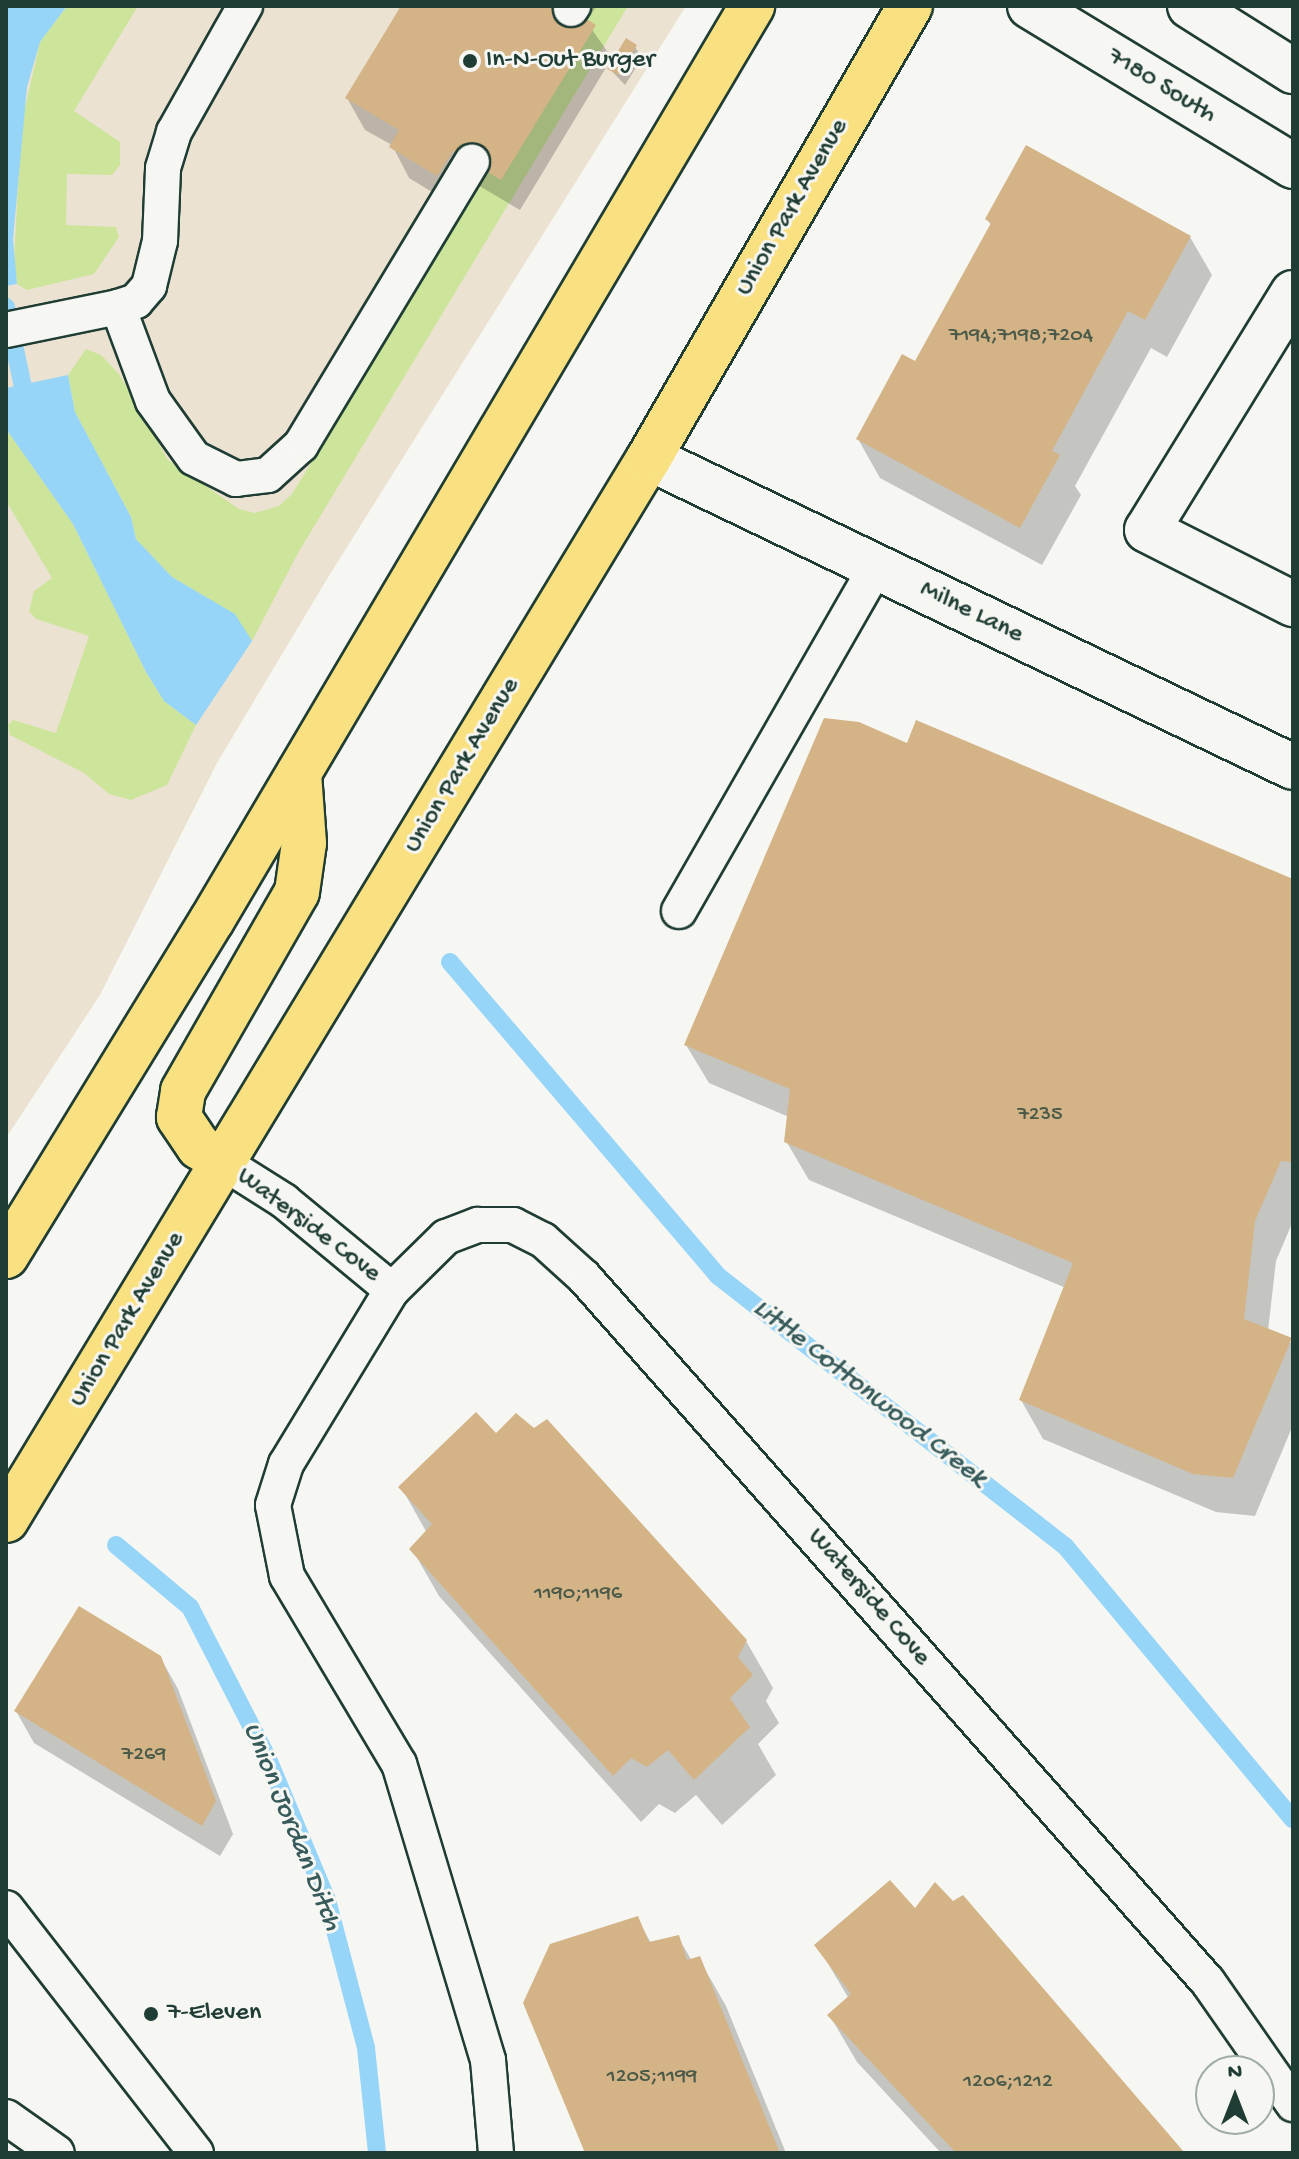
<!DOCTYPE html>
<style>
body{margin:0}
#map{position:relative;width:1299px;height:2159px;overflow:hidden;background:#f6f6f2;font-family:"Gochi Hand",sans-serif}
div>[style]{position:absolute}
.built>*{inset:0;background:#ece2d2}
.green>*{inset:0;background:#cce59b}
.water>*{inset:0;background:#96d5f8}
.shadow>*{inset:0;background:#0003}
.stream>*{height:18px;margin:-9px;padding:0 9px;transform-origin:9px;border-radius:9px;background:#96d5f8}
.building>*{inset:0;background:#d4b487}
.roads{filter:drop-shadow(2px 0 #1f3d34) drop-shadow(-2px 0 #1f3d34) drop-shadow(0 2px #1f3d34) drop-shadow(0 -2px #1f3d34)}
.service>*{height:34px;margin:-17px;padding:0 17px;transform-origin:17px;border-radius:17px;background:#f6f6f2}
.minor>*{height:44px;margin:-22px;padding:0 22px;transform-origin:22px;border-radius:22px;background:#f6f6f2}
.primary>*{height:44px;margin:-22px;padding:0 22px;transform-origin:22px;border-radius:22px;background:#f9e181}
.dots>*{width:22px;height:22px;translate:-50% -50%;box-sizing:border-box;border:4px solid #f6f6f2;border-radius:50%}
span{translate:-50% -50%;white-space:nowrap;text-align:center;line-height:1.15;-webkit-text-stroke:6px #f6f6f2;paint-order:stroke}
.number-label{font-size:22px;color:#4c5b49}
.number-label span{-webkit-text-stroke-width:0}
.poi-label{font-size:26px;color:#1f3d34}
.left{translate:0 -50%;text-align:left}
.street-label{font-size:26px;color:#1f3d34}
.water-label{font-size:28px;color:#375b5b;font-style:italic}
.frame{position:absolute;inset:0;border:8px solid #1f3d34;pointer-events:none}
.north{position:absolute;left:1195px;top:2055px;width:80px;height:80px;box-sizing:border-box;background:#f6f6f2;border:2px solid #a0aca6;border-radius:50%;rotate:0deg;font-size:22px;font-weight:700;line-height:32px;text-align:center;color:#1f3d34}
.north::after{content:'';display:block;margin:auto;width:28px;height:36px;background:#1f3d34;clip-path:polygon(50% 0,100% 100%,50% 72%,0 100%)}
</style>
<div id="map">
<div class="built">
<div style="clip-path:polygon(6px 6px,686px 6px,327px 579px,217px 763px,100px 995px,6px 1138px)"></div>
</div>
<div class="green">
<div style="clip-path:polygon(67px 6px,138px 6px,74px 111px,120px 142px,120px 165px,112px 175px,67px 174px,66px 225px,116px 227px,119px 237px,94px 274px,27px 290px,17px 284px,14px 263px,21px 125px,40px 42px)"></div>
<div style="clip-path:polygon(590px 6px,628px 6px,298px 553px,252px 641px,234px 614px,172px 577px,136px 539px,131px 517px,75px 412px,68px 375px,86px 349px,101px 355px,119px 374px,168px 460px,239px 509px,255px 513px,279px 506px,292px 494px)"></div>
<div style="clip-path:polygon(6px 429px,73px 524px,146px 672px,164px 701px,196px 725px,167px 785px,131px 800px,109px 794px,84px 773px,10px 735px,8px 725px,13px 720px,56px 733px,89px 636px,36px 619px,29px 611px,34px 591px,52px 578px,6px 501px)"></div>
</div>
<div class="water">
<div style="clip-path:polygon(6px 6px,67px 6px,40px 42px,27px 87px,13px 239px,17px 284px,6px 286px)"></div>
<div style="clip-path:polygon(68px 375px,75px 412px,131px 517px,136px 539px,172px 577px,235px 614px,252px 641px,196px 725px,164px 701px,146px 672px,73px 524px,6px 429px,6px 388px)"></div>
</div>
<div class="shadow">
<div style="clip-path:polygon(401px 6px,597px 6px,586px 21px,614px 61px,635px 47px,642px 58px,625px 85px,607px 66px,520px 210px,471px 181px,455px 206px,409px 178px,392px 145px,365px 130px,347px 98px)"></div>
<div style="clip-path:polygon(987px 219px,1190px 237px,1212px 275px,1167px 357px,1151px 348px,1075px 486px,1081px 495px,1042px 565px,880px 478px,858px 439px,916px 363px,992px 227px)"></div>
<div style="clip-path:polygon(908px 746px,1293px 882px,1293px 1221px,1276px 1261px,1268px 1331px,1293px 1344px,1293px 1425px,1255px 1516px,1216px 1512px,1043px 1439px,1021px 1400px,1066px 1288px,809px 1180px,786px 1141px,789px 1117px,709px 1083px,686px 1045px)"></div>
<div style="clip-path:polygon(496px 1436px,746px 1641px,773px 1688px,766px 1701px,779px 1723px,758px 1744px,776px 1775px,722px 1825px,696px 1795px,675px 1813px,659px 1804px,641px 1822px,439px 1596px,412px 1549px,427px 1533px,401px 1487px)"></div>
<div style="clip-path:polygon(160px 1657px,178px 1689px,233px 1834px,220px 1856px,34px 1743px,16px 1711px)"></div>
<div style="clip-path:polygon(963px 1898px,1183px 2153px,941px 2153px,857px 2062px,830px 2016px,849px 1999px,817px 1945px)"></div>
<div style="clip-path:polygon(637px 1918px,651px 1943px,678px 1937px,692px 1961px,699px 1959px,726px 2006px,786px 2153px,588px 2153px)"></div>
</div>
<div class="stream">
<div style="left:6px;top:307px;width:101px;rotate:78deg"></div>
<div style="left:450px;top:962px;width:413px;rotate:49.5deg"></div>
<div style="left:718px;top:1276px;width:440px;rotate:37.9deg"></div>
<div style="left:1065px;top:1546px;width:356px;rotate:50.2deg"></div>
<div style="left:116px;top:1545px;width:97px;rotate:40deg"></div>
<div style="left:190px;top:1607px;width:171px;rotate:62.8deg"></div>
<div style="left:268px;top:1759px;width:153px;rotate:67.3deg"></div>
<div style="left:327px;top:1900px;width:153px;rotate:75.2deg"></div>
<div style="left:366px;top:2048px;width:106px;rotate:84deg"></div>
</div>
<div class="building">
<div style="clip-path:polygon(401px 6px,566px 6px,596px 25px,501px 180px,453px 151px,437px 176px,389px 147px,399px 130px,345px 98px)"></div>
<div style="clip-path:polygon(626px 38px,637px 45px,619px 75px,607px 69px)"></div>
<div style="clip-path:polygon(1026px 145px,1191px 236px,1145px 320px,1128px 311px,1052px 451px,1060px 455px,1020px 528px,856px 439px,902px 354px,915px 361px,991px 223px,985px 219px)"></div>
<div style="clip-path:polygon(824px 718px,859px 722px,907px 743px,916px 720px,1293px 879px,1293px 1162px,1281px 1161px,1255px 1221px,1244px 1319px,1292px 1338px,1233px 1478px,1193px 1474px,1019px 1400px,1073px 1263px,784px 1142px,790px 1089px,684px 1045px)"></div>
<div style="clip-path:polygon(476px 1412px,496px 1433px,516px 1413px,534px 1428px,547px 1419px,747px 1640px,738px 1657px,753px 1675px,730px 1698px,750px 1727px,694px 1780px,668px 1750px,647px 1767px,631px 1758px,613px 1776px,409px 1549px,432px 1524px,398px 1487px)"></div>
<div style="clip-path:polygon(79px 1606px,161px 1656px,216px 1801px,202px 1826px,14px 1711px)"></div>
<div style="clip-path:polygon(890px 1880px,915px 1908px,935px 1882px,953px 1901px,963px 1895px,1184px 2152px,956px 2153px,827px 2015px,851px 1994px,814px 1945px)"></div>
<div style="clip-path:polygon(638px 1916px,649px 1942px,679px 1935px,687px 1960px,700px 1956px,780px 2153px,585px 2153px,523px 2003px,550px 1944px)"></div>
</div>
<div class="roads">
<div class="service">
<div style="left:571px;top:9px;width:4px;rotate:-56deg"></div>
<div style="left:118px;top:307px;width:100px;rotate:69.6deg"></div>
<div style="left:153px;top:401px;width:70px;rotate:54.3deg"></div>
<div style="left:194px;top:458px;width:47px;rotate:26.6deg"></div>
<div style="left:236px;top:479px;width:32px;rotate:-7deg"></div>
<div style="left:268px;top:475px;width:45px;rotate:-42.3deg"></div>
<div style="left:301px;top:445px;width:331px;rotate:-58.9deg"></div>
<div style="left:6px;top:330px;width:114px;rotate:-11.6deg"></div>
<div style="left:118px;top:307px;width:19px;rotate:-18deg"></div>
<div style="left:136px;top:301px;width:20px;rotate:-49deg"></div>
<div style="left:149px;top:286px;width:46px;rotate:-76.3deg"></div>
<div style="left:160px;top:241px;width:73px;rotate:-87.6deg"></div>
<div style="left:163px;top:168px;width:38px;rotate:-73deg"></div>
<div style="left:174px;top:132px;width:145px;rotate:-60.6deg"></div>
<div style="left:679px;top:911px;width:396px;rotate:-60.2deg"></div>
<div style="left:224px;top:1163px;width:71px;rotate:32.3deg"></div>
<div style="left:284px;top:1201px;width:140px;rotate:39.5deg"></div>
<div style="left:6px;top:1908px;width:310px;rotate:52.2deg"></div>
<div style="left:6px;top:2117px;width:62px;rotate:35.2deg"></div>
<div style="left:496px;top:2153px;width:93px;rotate:-94.9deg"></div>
<div style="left:488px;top:2060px;width:309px;rotate:-106.7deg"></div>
<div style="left:399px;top:1764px;width:219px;rotate:-120.8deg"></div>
<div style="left:287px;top:1576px;width:72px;rotate:-101.2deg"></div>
<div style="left:273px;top:1505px;width:43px;rotate:-72.4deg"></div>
<div style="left:286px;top:1464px;width:204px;rotate:-58.7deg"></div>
<div style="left:392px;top:1290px;width:76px;rotate:-44.5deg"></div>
<div style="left:446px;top:1237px;width:34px;rotate:-21deg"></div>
<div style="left:478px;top:1225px;width:35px"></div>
<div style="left:513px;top:1225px;width:34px;rotate:27deg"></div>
<div style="left:543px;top:1240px;width:55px;rotate:42.1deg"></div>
<div style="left:584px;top:1277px;width:941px;rotate:48.49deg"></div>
<div style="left:1208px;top:1982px;width:149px;rotate:55.1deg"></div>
</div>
<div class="minor">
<div style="left:1030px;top:6px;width:308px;rotate:31.3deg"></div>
<div style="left:1190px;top:6px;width:122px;rotate:32.3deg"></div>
<div style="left:1293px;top:293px;width:278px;rotate:121.6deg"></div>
<div style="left:1147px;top:530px;width:164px;rotate:26.9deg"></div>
<div style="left:649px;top:458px;width:714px;rotate:25.63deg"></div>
</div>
<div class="primary">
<div style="left:224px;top:1163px;width:30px;rotate:-147deg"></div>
<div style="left:199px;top:1147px;width:36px;rotate:-124deg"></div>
<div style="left:179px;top:1117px;width:26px;rotate:-81deg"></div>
<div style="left:183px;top:1091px;width:229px;rotate:-60.2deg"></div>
<div style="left:297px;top:892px;width:49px;rotate:-81.9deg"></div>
<div style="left:304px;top:843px;width:70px;rotate:-94.1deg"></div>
<div style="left:6px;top:1256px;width:394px;rotate:-58.5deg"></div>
<div style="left:212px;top:920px;width:1062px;rotate:-59.42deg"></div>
<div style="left:6px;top:1520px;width:1241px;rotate:-58.81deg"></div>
<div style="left:649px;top:458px;width:522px;rotate:-60deg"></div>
</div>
</div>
<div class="dots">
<div style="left:470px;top:61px;background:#1f3d34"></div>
<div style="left:151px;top:2014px;background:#1f3d34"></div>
</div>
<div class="number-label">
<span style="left:1021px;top:337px">7194;7198;7204</span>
<span style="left:1040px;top:1116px">7235</span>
<span style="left:578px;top:1595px">1190;1196</span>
<span style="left:144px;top:1756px">7269</span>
<span style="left:652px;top:2078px">1205;1199</span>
<span style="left:1008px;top:2083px">1206;1212</span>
</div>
<div class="poi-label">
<span class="left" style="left:486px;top:61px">In-N-Out Burger</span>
<span class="left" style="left:167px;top:2014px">7-Eleven</span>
</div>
<div class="street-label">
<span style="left:1161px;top:87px;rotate:31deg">7180 South</span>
<span style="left:793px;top:208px;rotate:-60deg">Union Park Avenue</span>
<span style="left:971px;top:613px;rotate:26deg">Milne Lane</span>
<span style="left:463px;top:766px;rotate:-59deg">Union Park Avenue</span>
<span style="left:308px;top:1226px;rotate:37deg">Waterside Cove</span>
<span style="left:128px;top:1320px;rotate:-59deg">Union Park Avenue</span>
<span style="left:868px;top:1598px;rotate:49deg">Waterside Cove</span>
</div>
<div class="water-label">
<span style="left:869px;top:1394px;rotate:38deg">Little Cottonwood Creek</span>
<span style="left:291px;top:1827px;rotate:68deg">Union Jordan Ditch</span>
</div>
<div class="frame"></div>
<div class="north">N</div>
</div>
